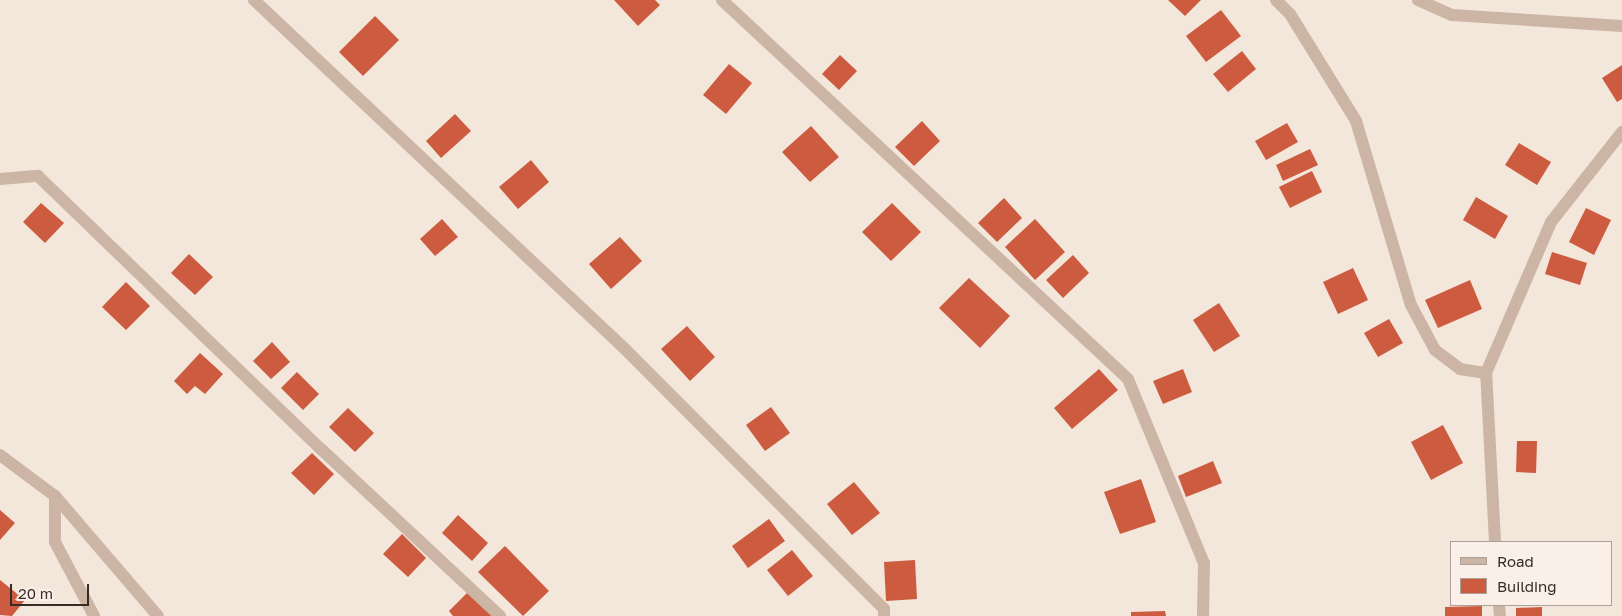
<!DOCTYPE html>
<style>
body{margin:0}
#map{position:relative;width:1622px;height:616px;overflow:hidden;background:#f3e6da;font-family:"Golos Text",sans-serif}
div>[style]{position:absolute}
.building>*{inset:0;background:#cc5b3f}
.lane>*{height:12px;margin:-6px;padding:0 6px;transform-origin:6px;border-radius:6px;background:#ccb5a5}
.street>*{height:12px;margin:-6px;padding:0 6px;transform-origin:6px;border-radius:6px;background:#ccb5a5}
span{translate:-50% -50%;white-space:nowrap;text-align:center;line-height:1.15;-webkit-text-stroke:4px #faf0e7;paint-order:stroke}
.legend{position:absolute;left:1450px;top:541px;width:162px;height:65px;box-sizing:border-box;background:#faf0e7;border:1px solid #aca19a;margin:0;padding:6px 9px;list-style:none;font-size:15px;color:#372b27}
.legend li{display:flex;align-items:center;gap:10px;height:25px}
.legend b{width:25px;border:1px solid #aca19a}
.scale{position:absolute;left:10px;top:584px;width:79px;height:22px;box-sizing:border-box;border:2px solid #372b27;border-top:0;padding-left:6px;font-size:15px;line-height:18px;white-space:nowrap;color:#372b27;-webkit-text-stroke:4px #faf0e7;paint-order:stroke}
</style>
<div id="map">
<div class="building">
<div style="clip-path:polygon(614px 0,655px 0,660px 5px,638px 26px)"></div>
<div style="clip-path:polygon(1168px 0,1201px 0,1185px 16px)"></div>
<div style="clip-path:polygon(1221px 10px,1241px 36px,1206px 62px,1186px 36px)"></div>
<div style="clip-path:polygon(375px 16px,399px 40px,363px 76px,339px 52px)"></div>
<div style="clip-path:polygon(1242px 51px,1256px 69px,1228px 92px,1213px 74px)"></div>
<div style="clip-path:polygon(840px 55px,857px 71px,839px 90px,822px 74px)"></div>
<div style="clip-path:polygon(729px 64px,752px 83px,726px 114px,703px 95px)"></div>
<div style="clip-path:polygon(1622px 65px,1622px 99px,1617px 102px,1602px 78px)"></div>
<div style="clip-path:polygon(455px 114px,471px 131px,441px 158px,426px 141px)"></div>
<div style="clip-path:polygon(922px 121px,940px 141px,914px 166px,895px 147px)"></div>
<div style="clip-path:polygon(1287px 123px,1298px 142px,1266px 160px,1255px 141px)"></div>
<div style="clip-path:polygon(811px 126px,839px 157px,810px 182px,782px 152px)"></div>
<div style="clip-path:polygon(1519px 143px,1551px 162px,1537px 185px,1505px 165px)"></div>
<div style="clip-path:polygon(1310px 149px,1318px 165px,1283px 181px,1276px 165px)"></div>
<div style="clip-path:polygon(531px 160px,549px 182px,518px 209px,499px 187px)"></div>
<div style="clip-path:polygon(1312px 171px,1322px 192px,1290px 208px,1279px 187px)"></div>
<div style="clip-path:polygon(1476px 197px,1508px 216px,1495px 239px,1463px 220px)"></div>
<div style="clip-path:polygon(1004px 198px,1022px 218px,997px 242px,978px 223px)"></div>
<div style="clip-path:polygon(41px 203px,64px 223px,45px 243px,23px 222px)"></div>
<div style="clip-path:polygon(892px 203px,921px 232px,891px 261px,862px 232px)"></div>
<div style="clip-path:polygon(1586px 208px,1611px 220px,1594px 255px,1569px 242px)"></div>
<div style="clip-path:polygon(442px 219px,458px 237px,435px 256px,420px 239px)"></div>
<div style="clip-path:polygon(1035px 219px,1065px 252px,1035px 280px,1005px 247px)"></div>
<div style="clip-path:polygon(620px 237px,642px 261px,611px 289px,589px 264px)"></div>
<div style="clip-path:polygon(1552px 252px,1587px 263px,1580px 285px,1545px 274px)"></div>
<div style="clip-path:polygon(189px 254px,213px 277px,195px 295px,171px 273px)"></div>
<div style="clip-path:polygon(1073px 255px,1089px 273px,1063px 298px,1046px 280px)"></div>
<div style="clip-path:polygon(1353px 268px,1368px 300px,1338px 314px,1323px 282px)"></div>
<div style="clip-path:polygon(969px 278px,1010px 316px,980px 348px,939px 308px)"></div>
<div style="clip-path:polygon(1470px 280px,1482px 309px,1438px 328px,1425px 300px)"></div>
<div style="clip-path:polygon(126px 282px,150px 306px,126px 330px,102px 307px)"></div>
<div style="clip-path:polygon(1219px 303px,1240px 336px,1214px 352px,1193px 320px)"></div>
<div style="clip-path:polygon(1389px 319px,1403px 343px,1378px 357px,1364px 333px)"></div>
<div style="clip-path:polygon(687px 326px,715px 357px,690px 381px,661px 349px)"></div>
<div style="clip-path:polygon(272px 342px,290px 362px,271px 379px,253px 361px)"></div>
<div style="clip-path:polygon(200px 353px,223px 374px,205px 394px,195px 386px,187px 394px,174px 381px)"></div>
<div style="clip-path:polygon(1099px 369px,1118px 390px,1072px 429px,1054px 408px)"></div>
<div style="clip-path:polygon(1183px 369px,1192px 392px,1163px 404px,1153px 381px)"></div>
<div style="clip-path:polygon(297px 372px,319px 394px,303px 410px,281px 388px)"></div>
<div style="clip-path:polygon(771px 407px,790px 433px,765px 451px,746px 425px)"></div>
<div style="clip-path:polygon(348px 408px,374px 433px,355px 452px,329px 427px)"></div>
<div style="clip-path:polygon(1443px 425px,1463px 463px,1431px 480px,1411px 442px)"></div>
<div style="clip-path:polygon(1517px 441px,1537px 441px,1536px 473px,1516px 472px)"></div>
<div style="clip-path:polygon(312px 453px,334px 474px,314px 495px,291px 473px)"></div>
<div style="clip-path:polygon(1213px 461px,1222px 483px,1186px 497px,1178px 476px)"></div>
<div style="clip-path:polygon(1141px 479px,1156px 522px,1120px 534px,1104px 492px)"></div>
<div style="clip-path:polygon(854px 482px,880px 513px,852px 535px,827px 504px)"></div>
<div style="clip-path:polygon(0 510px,15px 523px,0 540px)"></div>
<div style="clip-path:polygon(458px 515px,488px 543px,472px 561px,442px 533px)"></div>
<div style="clip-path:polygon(769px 519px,785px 541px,748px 568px,732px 546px)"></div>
<div style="clip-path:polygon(402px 534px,426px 558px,408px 577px,383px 554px)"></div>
<div style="clip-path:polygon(505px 546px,549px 591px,523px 616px,478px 572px)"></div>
<div style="clip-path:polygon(792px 550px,813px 576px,788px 596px,767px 570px)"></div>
<div style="clip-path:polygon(915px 560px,917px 599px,886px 601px,884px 562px)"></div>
<div style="clip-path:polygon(0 580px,25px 600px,12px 616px,0 615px)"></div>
<div style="clip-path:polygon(468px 592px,492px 616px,453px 616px,449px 611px)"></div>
<div style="clip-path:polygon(1482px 606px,1482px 616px,1445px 616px,1445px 607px)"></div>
<div style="clip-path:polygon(1542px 607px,1542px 616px,1516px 616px,1516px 608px)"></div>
<div style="clip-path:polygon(1165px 611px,1166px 616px,1131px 616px,1131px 612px)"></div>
</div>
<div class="lane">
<div style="left:55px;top:496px;width:46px;rotate:90deg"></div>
<div style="left:55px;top:542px;width:84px;rotate:62.2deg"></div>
</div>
<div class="street">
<div style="left:254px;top:0;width:508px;rotate:43.24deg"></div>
<div style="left:624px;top:348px;width:368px;rotate:45.1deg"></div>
<div style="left:884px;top:609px;width:7px;rotate:90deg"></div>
<div style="left:722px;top:0;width:555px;rotate:43.03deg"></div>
<div style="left:1128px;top:379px;width:199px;rotate:67.6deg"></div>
<div style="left:1204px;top:563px;width:53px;rotate:91.1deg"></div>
<div style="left:1276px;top:0;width:20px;rotate:45deg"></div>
<div style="left:1290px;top:14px;width:126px;rotate:58.3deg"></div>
<div style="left:1356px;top:121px;width:192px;rotate:73.4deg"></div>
<div style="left:1411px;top:305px;width:51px;rotate:61.9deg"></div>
<div style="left:1435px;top:350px;width:31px;rotate:37deg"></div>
<div style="left:1460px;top:369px;width:26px;rotate:9deg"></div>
<div style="left:1418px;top:0;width:37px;rotate:24deg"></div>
<div style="left:1452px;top:15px;width:170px;rotate:3.7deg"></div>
<div style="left:0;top:179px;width:38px;rotate:-5deg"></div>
<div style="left:38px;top:176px;width:393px;rotate:44deg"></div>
<div style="left:321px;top:449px;width:245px;rotate:43deg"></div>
<div style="left:0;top:455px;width:69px;rotate:36.7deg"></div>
<div style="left:55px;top:496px;width:158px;rotate:49.4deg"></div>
<div style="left:1495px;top:542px;width:169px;rotate:-93deg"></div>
<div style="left:1486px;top:373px;width:164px;rotate:-66.7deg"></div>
<div style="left:1551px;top:222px;width:115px;rotate:-51.7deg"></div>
<div style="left:1499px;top:605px;width:11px;rotate:85deg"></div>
</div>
<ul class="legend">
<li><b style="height:6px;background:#ccb5a5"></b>Road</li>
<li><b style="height:14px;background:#cc5b3f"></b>Building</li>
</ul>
<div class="scale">20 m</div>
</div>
